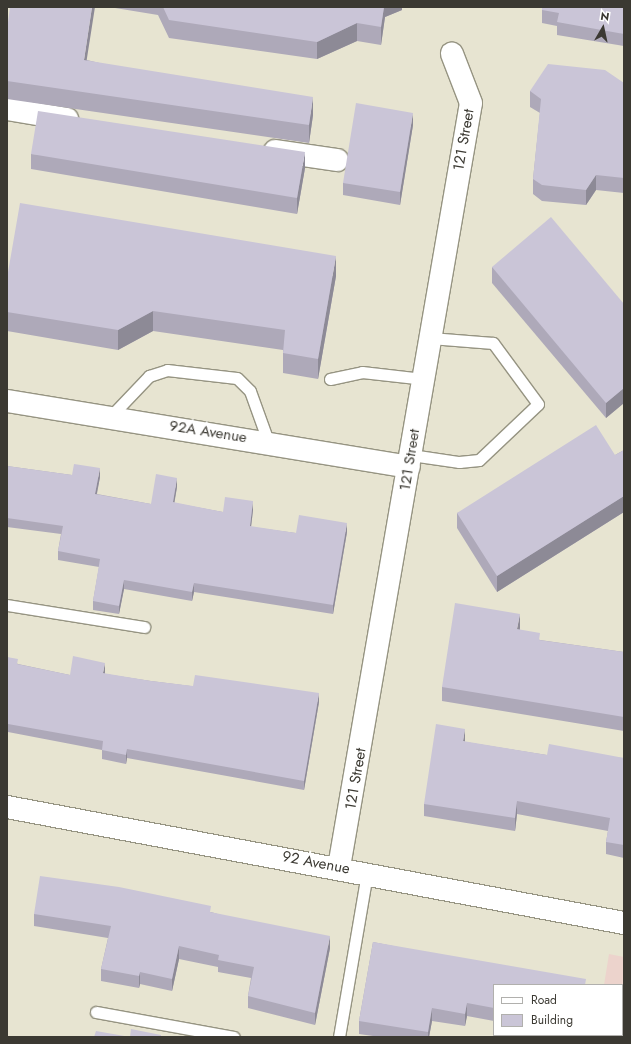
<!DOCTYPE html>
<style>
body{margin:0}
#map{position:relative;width:631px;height:1044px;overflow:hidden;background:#e7e4d1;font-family:Jost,sans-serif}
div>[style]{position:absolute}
.education>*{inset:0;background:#ecd3cc}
.roads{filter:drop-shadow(1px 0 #969482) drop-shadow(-1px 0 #969482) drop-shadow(0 1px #969482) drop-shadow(0 -1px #969482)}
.lane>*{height:11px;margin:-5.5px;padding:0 5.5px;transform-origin:5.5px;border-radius:5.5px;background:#fff}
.street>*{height:22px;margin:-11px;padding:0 11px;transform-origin:11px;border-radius:11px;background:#fff}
.secondary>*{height:22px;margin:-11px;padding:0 11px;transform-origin:11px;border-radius:11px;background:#fff}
.wall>*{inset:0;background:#aea9b9}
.shaded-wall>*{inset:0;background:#8d8a96}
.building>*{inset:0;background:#cac5d7}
span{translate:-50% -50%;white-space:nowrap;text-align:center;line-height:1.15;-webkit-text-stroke:4px #fff;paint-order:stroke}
.street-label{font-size:15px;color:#3b3932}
.frame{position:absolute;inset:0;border:8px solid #3b3932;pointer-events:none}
.legend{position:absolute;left:493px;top:984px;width:130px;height:52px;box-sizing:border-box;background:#fff;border:1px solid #b1b0ad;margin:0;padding:5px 7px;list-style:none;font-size:12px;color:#3b3932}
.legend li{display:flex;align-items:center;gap:8px;height:20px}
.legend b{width:20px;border:1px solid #b1b0ad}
.north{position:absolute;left:583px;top:8px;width:40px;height:40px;-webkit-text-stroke:3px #fff;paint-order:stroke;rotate:9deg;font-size:11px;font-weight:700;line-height:16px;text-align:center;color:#3b3932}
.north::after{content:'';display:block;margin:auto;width:14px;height:18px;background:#3b3932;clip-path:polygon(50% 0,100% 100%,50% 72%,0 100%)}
</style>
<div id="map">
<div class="education">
<div style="clip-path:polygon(609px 954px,624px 957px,624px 1037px,595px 1037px,622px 1035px,622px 985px,604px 985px)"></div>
</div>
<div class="roads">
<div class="lane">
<div style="left:330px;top:379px;width:33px;rotate:-12deg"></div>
<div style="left:362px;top:372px;width:61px;rotate:6.5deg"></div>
<div style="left:110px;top:417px;width:57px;rotate:-46.4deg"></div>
<div style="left:149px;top:376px;width:19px;rotate:-18deg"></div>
<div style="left:167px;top:370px;width:70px;rotate:6.5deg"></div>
<div style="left:237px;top:378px;width:18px;rotate:45deg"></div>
<div style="left:250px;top:391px;width:53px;rotate:70.2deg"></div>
<div style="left:411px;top:455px;width:49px;rotate:8.3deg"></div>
<div style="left:459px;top:462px;width:20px;rotate:-6deg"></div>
<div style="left:479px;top:460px;width:81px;rotate:-43.5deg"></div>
<div style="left:538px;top:404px;width:76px;rotate:-126.4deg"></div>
<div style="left:493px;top:343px;width:63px;rotate:-175.5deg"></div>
<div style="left:7px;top:605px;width:139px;rotate:9.1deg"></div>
<div style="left:96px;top:1012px;width:140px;rotate:10.3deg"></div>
<div style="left:339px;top:1037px;width:166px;rotate:-80.3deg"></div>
</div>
<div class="street">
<div style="left:7px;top:109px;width:61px;rotate:9.5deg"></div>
<div style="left:275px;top:151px;width:63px;rotate:8.3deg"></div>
<div style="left:7px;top:401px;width:407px;rotate:9.3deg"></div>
<div style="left:339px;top:867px;width:775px;rotate:-80.2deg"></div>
<div style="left:471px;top:103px;width:53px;rotate:-111.2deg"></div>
</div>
<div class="secondary">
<div style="left:7px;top:807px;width:628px;rotate:10.65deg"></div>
</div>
</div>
<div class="wall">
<div style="clip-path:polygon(109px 7px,402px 7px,402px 10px,385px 17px,381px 45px,357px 41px,317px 59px,169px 38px,158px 15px)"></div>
<div style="clip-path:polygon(624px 7px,624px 46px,557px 35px,557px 26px,542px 23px,542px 10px)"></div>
<div style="clip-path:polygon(7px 30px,87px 60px,313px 115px,309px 143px,7px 99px)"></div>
<div style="clip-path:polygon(624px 83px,624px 193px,596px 190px,586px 205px,542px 201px,533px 194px,533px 179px,540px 113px,530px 107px,530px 91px)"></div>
<div style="clip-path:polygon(413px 125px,400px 205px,343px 195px,343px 183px)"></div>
<div style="clip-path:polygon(31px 154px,305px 168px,297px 214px,31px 169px)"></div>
<div style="clip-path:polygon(492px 267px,624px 304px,624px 403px,606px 418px,492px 283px)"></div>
<div style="clip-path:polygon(336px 276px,318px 379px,283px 373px,283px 350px,153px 331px,118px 350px,7px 331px,7px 278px)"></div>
<div style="clip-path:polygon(624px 450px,624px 512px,497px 592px,457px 528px,457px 513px,615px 455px)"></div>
<div style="clip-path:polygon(7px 466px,72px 475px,100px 477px,97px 494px,151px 504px,177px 487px,174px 503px,223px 512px,253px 510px,251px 527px,296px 533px,347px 532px,333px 614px,194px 592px,192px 601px,124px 589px,119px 614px,93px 610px,93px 601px,99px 567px,58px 560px,58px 551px,61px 534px,7px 527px)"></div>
<div style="clip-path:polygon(520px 628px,520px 630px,540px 640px,624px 652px,624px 731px,442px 701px,442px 687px)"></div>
<div style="clip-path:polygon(7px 657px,18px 664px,70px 675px,105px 672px,105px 674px,151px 681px,319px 702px,304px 790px,127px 758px,126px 764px,102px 759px,102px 750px,8px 732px,7px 737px)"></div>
<div style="clip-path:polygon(465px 742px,547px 755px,624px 758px,624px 858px,606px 854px,606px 842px,608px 831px,517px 814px,515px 831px,424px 816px,424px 804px)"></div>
<div style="clip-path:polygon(211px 912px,330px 948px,315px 1025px,248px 1008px,248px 996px,251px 978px,218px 972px,218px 967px,179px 959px,172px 991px,140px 984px,139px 988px,101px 981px,101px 969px,108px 938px,34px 926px,34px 914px)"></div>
<div style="clip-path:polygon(373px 942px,586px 985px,494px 985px,494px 1021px,467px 1016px,465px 1026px,432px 1021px,429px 1037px,380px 1037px,359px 1034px,359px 1021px)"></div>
</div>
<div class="shaded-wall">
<div style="clip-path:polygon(92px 7px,95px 7px,84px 77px,84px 60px)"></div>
<div style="clip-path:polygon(384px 7px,402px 7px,402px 10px,385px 17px,381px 45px,381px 27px)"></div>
<div style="clip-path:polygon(357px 23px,357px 41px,317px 59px,317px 42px)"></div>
<div style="clip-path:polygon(313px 97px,313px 115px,309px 143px,309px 125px)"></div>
<div style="clip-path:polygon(413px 113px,413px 125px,400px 205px,400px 192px)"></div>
<div style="clip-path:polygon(305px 152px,305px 168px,297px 214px,297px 198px)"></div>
<div style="clip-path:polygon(596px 175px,596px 190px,586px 205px,586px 190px)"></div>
<div style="clip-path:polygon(336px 256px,336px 276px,318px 379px,318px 359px)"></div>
<div style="clip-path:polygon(153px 311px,153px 331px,118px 350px,118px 330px)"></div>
<div style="clip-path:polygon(624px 388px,624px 403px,606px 418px,606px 403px)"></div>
<div style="clip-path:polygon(100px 468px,100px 477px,95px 502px,95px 494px)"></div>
<div style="clip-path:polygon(177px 478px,177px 487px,173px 511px,173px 502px)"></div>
<div style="clip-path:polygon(624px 496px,624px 512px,497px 592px,497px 576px)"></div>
<div style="clip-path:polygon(253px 501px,253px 510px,250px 535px,250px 526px)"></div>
<div style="clip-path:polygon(347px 523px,347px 532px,333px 614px,333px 605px)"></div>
<div style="clip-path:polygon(124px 580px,124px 589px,119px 614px,119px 606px)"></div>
<div style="clip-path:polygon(194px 583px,194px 592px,192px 601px,192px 592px)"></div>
<div style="clip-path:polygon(520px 614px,520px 628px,517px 644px,517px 629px)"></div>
<div style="clip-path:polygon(105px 663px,105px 672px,103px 682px,103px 673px)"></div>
<div style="clip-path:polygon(319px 693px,319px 702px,304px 790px,304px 781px)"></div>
<div style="clip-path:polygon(465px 729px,465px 742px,463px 741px)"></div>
<div style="clip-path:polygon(127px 749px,127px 758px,126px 764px,126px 755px)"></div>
<div style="clip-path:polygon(517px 801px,517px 814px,515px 831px,515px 818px)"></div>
<div style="clip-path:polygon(330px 936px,330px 948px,315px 1025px,315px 1013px)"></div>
<div style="clip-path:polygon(179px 946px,179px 959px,172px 991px,172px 979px)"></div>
<div style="clip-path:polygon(140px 972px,140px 984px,139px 988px,139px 976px)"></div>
<div style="clip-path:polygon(467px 1003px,467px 1016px,465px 1026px,465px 1014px)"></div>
<div style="clip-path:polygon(432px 1008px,432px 1021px,429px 1037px,428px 1037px,428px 1032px)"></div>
</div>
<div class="building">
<div style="clip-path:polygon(10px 7px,92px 7px,84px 60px,313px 97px,309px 125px,7px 81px,7px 30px)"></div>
<div style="clip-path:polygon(163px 7px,384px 7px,381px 27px,357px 23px,317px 42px,169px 20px)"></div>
<div style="clip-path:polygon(542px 7px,624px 7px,624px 34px,557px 22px,559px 13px,542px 10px)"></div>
<div style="clip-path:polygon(548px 64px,605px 70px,624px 83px,624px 178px,596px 175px,586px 190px,542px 185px,533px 179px,541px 99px,530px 91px)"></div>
<div style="clip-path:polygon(356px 103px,413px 113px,400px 192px,343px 183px)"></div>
<div style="clip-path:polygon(38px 111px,305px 152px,297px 198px,31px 154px)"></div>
<div style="clip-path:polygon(20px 203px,336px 256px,318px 359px,283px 353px,285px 330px,153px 311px,118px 330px,7px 312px,7px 278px)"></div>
<div style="clip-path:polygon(551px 217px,624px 304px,624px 388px,606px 403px,492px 267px)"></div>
<div style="clip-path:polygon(596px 425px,615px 455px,624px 450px,624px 496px,497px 576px,457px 513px)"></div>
<div style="clip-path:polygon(74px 464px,100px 468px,95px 494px,151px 504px,156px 474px,177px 478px,173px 502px,223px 512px,225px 497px,253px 501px,250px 526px,296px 533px,299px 515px,347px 523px,333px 605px,194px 583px,192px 592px,124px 580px,119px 606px,93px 601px,100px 559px,58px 551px,63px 526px,7px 518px,7px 466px,72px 475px)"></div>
<div style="clip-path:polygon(455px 603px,520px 614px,517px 629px,540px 633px,539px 640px,624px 652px,624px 717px,442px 687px)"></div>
<div style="clip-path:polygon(73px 656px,105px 663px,103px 673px,151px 681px,193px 686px,195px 675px,319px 693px,304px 781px,127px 749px,126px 755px,102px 750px,103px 741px,8px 724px,7px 728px,7px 657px,18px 659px,17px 664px,70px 675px)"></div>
<div style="clip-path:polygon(436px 724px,465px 729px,463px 741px,547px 755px,549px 744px,624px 758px,624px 845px,606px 842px,610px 818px,517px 801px,515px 818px,424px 804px)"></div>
<div style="clip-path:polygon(40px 876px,119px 887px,211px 906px,210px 912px,330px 936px,315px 1013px,248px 996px,254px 967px,218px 960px,219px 955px,179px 946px,172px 979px,140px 972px,139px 976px,101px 969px,111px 926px,34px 914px)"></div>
<div style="clip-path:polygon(373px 942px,586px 979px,585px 985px,494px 985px,494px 1008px,467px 1003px,465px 1014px,432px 1008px,428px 1032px,359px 1021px)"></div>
<div style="clip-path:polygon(131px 1029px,161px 1035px,161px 1037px,94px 1037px,96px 1031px,130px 1037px)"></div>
<div style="clip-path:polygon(507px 1035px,574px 1035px,574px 1037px,507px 1037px)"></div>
</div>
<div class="street-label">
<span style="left:464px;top:140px;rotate:-80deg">121 Street</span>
<span style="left:208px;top:432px;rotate:9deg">92A Avenue</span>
<span style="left:410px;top:460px;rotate:-81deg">121 Street</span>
<span style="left:356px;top:779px;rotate:-80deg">121 Street</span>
<span style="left:316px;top:863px;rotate:11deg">92 Avenue</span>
</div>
<div class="frame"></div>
<ul class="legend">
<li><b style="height:5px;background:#fff"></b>Road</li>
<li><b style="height:11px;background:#cac5d7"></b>Building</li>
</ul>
<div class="north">N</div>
</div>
